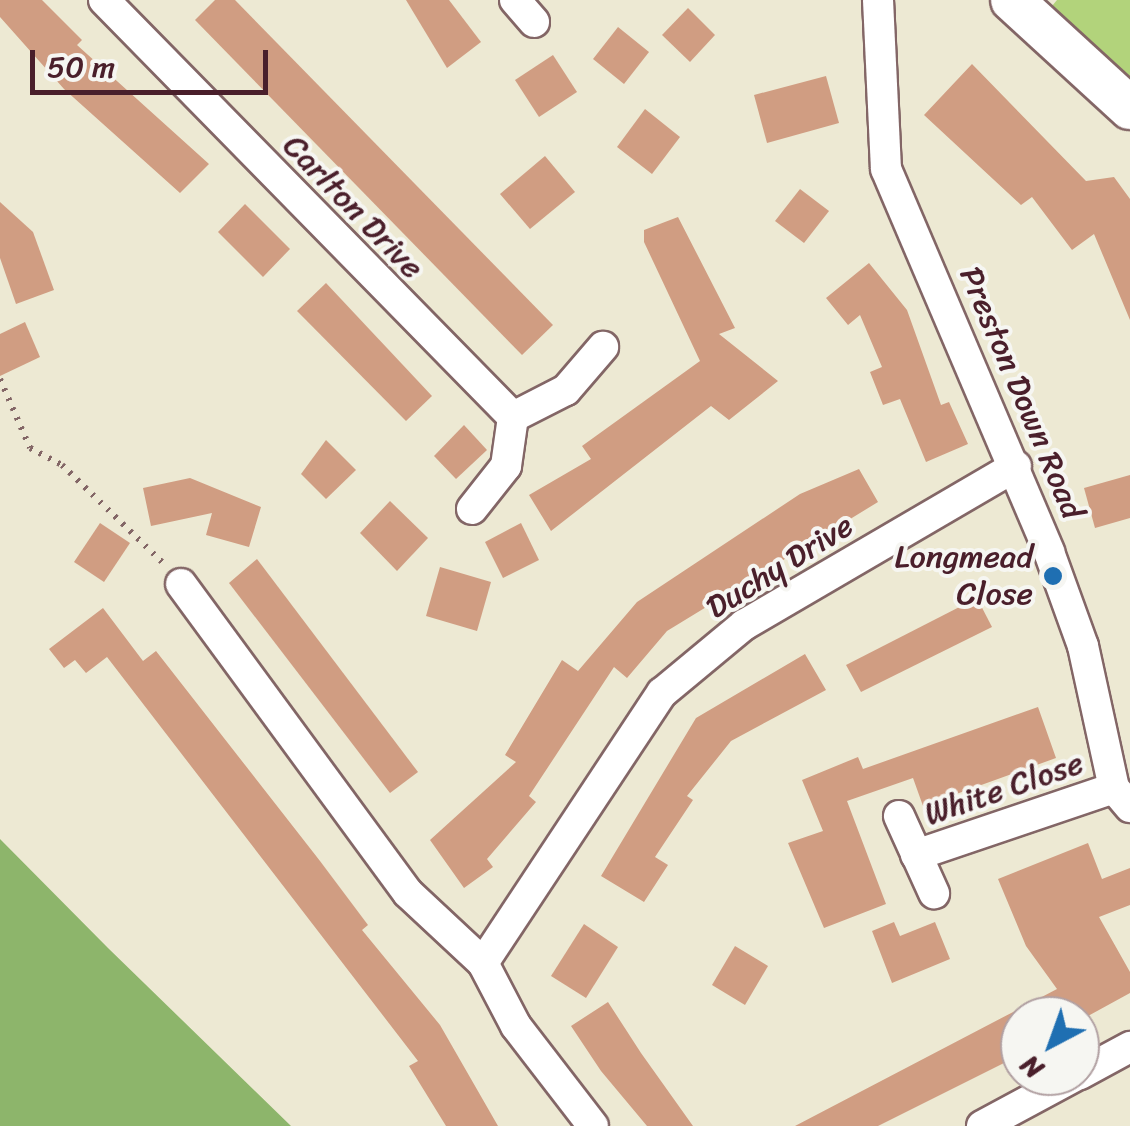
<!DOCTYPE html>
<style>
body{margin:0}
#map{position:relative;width:1130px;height:1126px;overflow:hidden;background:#ede9d3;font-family:Sriracha,sans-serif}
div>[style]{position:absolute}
.green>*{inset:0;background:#b2d37b}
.forest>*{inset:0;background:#8db56b}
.building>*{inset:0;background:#d09d82}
.path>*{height:6px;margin-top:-3px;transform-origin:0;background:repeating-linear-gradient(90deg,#836666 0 2.5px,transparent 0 10.5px)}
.roads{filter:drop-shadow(2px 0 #836666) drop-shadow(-2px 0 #836666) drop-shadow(0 2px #836666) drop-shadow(0 -2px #836666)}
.street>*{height:30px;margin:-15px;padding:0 15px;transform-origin:15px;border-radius:15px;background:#fff}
.secondary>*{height:42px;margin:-21px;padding:0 21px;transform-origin:21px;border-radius:21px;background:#fff}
.dots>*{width:28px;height:28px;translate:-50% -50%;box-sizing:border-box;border:5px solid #f6f6f2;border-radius:50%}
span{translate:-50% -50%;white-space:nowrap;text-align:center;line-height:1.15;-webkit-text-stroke:8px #f6f6f2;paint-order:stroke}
.street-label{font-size:32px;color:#4a1f2b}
.poi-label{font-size:32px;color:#4a1f2b}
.right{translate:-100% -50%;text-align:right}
.north{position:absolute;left:1000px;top:996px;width:100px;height:100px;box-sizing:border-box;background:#f6f6f2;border:2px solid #b1a0a2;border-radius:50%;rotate:221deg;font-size:28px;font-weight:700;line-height:40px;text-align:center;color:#4a1f2b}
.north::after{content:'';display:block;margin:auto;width:35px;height:45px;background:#1f6fb2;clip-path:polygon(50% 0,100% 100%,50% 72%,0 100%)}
.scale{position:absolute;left:30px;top:50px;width:238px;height:45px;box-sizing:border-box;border:5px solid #4a1f2b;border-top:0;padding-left:12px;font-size:30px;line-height:35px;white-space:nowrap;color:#4a1f2b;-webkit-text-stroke:8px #f6f6f2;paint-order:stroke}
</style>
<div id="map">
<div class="green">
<div style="clip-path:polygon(1057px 0,1130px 0,1130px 108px,1037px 24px)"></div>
</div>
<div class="forest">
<div style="clip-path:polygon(0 839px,108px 948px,291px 1126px,0 1126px)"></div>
</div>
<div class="building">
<div style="clip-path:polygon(0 0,42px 0,82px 40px,77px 45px,209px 164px,180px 193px,64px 89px,0 17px)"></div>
<div style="clip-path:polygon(215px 0,235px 0,553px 325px,522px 355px,195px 20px)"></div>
<div style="clip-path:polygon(406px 0,449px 0,481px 42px,447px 68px)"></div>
<div style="clip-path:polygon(688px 8px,715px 35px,690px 62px,662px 35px)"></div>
<div style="clip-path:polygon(618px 27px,649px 52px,624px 84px,593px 59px)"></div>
<div style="clip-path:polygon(553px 55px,577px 92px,539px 117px,515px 80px)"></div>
<div style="clip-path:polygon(972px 64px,1086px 181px,1114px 177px,1130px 199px,1130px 320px,1094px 234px,1072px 250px,1032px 197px,1021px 205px,924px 115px)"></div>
<div style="clip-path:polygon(826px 76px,839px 123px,767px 143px,754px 95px)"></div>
<div style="clip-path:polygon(645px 109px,680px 137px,652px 174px,617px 147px)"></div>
<div style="clip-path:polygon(545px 156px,575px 192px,530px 229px,500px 194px)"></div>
<div style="clip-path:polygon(800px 189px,829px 211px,804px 243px,775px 221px)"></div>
<div style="clip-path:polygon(0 202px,33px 232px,54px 290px,16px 304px,0 258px)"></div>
<div style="clip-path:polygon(245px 204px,290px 249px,263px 277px,218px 232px)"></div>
<div style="clip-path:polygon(678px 217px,735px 328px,719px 334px,778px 381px,729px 420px,711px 406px,551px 531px,529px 495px,591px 459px,582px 446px,700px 361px,644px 242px,644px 230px)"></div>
<div style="clip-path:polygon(869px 263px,907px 310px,941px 405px,949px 402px,968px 444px,926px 462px,900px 399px,883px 405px,870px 372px,882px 367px,860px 315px,848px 325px,826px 298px)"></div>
<div style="clip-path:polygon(326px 283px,432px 396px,406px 421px,297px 311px)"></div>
<div style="clip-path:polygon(25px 322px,40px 357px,0 376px,0 334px)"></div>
<div style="clip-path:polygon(464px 425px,487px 450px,456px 479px,434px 456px)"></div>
<div style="clip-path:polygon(326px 440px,356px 470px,326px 499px,301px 474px)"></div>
<div style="clip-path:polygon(859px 469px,878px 502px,667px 631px,627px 678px,614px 667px,529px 796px,536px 802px,487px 859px,493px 867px,464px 888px,430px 840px,516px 762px,505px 755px,562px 660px,578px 671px,637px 602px,800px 494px)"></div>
<div style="clip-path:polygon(1130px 475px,1130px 518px,1095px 528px,1084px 488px)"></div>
<div style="clip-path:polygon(190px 478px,261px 507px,249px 547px,206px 535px,212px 513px,151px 526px,143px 488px)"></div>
<div style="clip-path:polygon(390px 501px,428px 538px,397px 571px,360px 533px)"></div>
<div style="clip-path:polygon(100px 523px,130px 543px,104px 582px,74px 562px)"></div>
<div style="clip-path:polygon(521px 523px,539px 560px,503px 578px,485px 542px)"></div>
<div style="clip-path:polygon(257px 559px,418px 772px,390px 793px,229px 583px)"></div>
<div style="clip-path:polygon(440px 567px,491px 582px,477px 631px,426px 616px)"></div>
<div style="clip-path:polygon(977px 598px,992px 627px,861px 692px,846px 665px)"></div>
<div style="clip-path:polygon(103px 608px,143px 661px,156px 651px,320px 861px,368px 925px,362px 930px,440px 1025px,498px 1126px,446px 1126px,409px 1066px,418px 1061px,107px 657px,86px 673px,75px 660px,64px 668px,49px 649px)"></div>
<div style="clip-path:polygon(805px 654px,826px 690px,731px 741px,687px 796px,693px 800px,655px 857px,668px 865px,644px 902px,601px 876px,696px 718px)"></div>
<div style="clip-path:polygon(1038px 707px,1056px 758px,923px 806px,913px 778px,847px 801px,886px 904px,824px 928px,788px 843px,823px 831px,802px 780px,858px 757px,863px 769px)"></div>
<div style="clip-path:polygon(1088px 843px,1102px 879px,1130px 868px,1130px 905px,1099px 917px,1130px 972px,1130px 993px,1088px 1016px,1020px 1016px,1020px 1055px,878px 1126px,795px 1126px,1057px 989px,1026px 946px,998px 879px)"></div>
<div style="clip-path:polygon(894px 922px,900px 936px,935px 922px,950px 959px,892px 983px,872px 931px)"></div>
<div style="clip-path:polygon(584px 924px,618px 947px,586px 998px,551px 976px)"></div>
<div style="clip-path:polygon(735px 946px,768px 966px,745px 1005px,712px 985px)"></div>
<div style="clip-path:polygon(608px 1002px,641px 1053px,693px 1126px,647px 1126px,601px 1071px,571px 1026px)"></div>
</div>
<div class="path">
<div style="left:0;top:379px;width:75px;rotate:66.5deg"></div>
<div style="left:30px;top:448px;width:36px;rotate:28deg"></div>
<div style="left:62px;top:465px;width:142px;rotate:44.1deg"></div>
</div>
<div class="roads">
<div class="street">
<div style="left:104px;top:0;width:584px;rotate:45.55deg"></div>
<div style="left:513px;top:417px;width:59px;rotate:-27deg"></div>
<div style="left:566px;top:390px;width:57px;rotate:-49.3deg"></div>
<div style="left:515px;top:0;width:29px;rotate:49deg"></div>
<div style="left:878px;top:0;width:169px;rotate:87.3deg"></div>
<div style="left:886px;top:169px;width:416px;rotate:66.9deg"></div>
<div style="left:1049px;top:552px;width:100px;rotate:70.1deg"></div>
<div style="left:1083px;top:646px;width:145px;rotate:77.7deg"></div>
<div style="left:1114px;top:788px;width:25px;rotate:50deg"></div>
<div style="left:472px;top:509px;width:55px;rotate:-51.7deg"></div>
<div style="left:506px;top:466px;width:49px;rotate:-81.9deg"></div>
<div style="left:181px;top:584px;width:383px;rotate:53.7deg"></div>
<div style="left:408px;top:893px;width:103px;rotate:43deg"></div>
<div style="left:483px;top:963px;width:71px;rotate:62.4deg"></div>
<div style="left:516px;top:1026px;width:126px;rotate:52.4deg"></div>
<div style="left:899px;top:816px;width:85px;rotate:65.6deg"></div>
<div style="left:916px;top:855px;width:209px;rotate:-18.7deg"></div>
<div style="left:483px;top:963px;width:324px;rotate:-56.5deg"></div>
<div style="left:662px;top:693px;width:107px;rotate:-39.7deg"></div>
<div style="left:744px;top:625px;width:315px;rotate:-30.3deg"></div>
<div style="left:1080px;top:1074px;width:57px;rotate:-28.4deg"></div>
<div style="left:982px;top:1126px;width:106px;rotate:-28.3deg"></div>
</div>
<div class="secondary">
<div style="left:1012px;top:0;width:160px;rotate:42.5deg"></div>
</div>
</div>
<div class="dots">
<div style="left:1053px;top:576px;background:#1f6fb2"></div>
</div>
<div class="street-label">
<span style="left:353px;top:207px;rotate:46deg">Carlton Drive</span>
<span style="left:1021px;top:393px;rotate:67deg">Preston Down Road</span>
<span style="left:780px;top:567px;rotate:-32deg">Duchy Drive</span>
<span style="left:1004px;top:789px;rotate:-19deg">White Close</span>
</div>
<div class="poi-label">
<span class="right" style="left:1033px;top:576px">Longmead<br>Close</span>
</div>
<div class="north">N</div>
<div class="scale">50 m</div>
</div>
